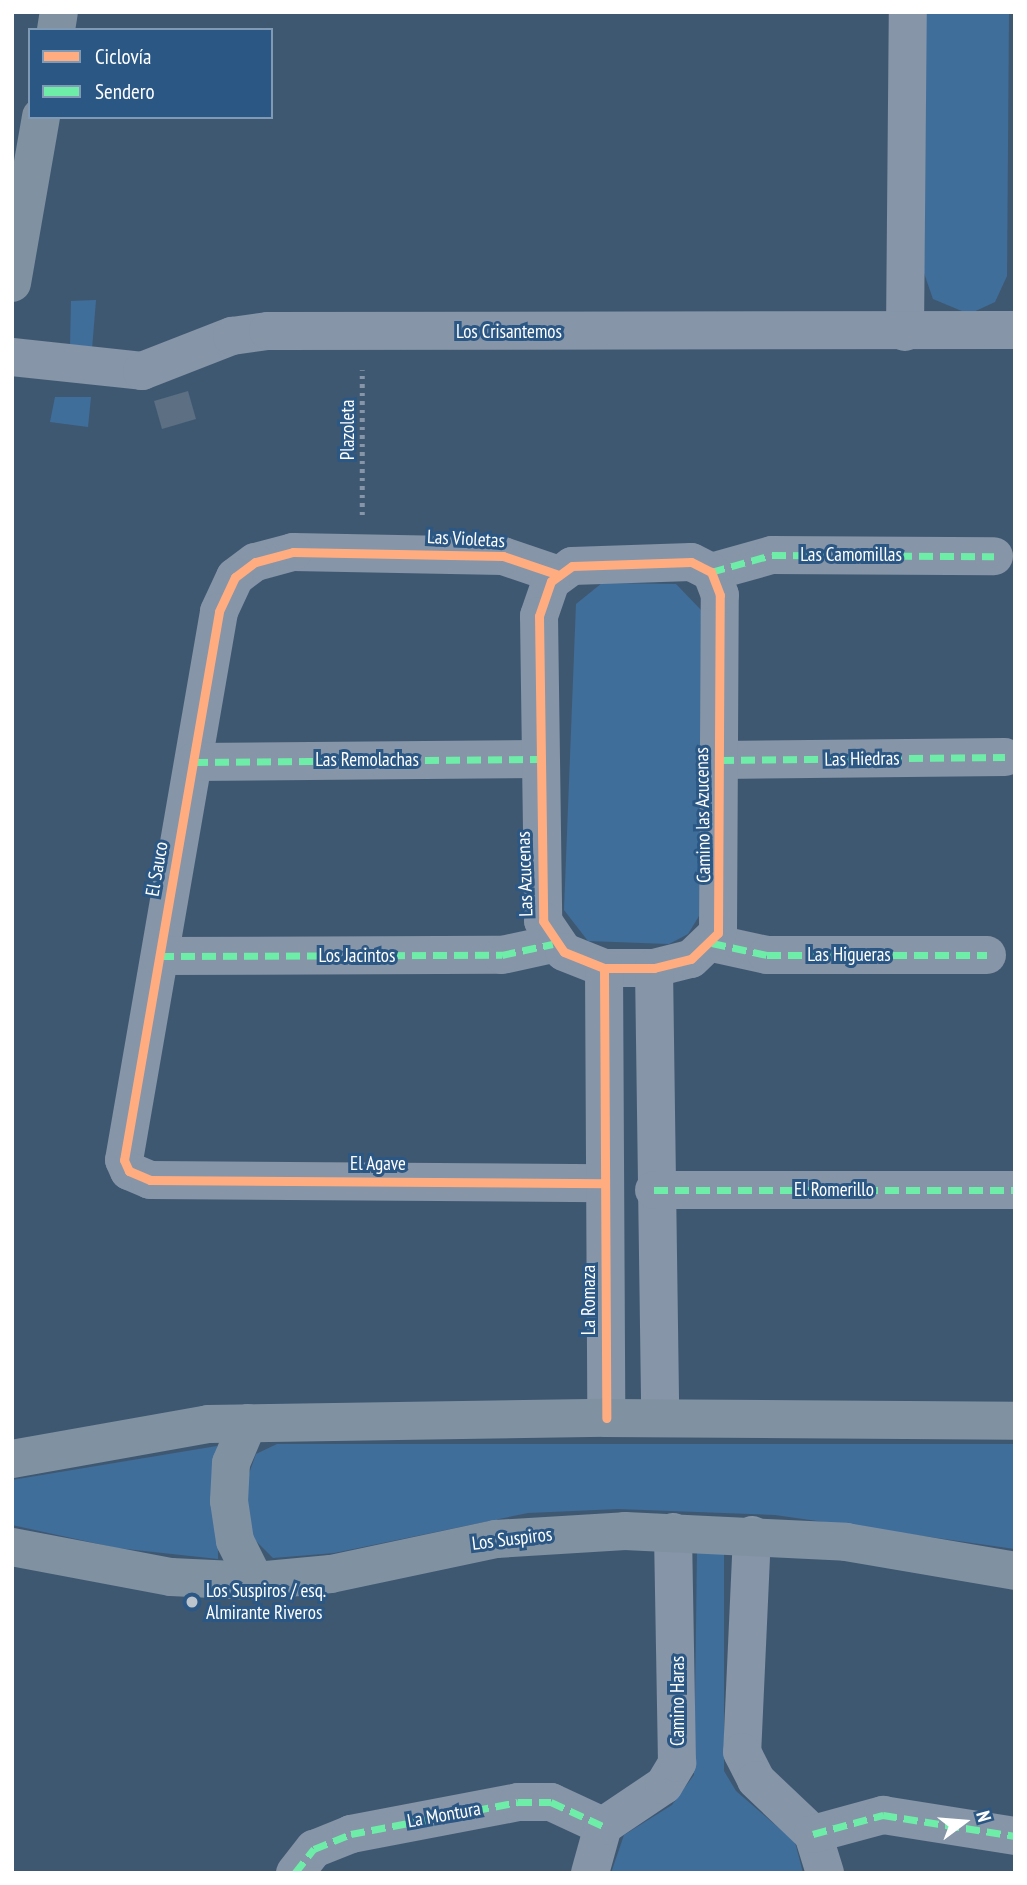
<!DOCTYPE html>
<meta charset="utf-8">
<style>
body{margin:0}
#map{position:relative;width:1027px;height:1885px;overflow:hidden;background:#3f5871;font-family:"PT Sans Narrow",sans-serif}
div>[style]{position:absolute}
.green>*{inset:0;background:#406e9b}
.building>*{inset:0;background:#5c6f83}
.path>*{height:4.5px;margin-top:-2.25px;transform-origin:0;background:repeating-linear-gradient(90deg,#8695a7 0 3.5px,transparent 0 8.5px)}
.street>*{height:38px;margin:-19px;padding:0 19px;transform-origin:19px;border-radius:19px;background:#8695a7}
.secondary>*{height:38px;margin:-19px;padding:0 19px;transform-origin:19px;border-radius:19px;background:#8092a2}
.quiet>*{height:7px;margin-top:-3.5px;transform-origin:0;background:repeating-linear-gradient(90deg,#6deda7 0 14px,transparent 0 21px)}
.cycleway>*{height:9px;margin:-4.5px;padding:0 4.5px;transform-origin:4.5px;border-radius:4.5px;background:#ffac80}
.dots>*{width:19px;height:19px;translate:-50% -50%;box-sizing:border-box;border:4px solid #2b5785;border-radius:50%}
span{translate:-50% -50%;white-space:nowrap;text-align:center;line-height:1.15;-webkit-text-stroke:6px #2b5785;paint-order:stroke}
.street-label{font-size:19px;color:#fff}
.poi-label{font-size:19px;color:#fff}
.left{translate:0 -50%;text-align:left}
.frame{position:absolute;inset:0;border:14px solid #fff;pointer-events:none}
.legend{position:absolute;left:28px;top:28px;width:245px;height:91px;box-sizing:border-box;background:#2b5785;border:2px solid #809ab6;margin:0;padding:9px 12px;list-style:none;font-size:21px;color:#fff}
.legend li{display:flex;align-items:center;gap:14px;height:35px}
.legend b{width:35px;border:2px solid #809ab6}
.north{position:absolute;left:929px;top:1787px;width:70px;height:70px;-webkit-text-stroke:5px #2b5785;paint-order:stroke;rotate:74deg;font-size:19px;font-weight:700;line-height:28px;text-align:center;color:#fff}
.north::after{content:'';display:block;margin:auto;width:24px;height:32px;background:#fff;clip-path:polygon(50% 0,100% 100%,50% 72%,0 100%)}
</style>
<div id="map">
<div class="green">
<div style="clip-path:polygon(926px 12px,1009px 12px,1007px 276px,995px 302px,969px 314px,933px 299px,924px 273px)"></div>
<div style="clip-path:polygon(96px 300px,92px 349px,70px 348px,71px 301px)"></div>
<div style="clip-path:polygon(55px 397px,91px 397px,88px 427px,50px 422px)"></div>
<div style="clip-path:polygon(602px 583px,676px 584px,701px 610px,699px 916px,688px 934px,669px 944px,588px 941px,564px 910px,576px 604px)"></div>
<div style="clip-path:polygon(277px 1444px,1015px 1444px,1015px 1549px,775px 1515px,618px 1509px,528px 1513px,334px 1553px,273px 1558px,250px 1535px,246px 1482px,256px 1454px)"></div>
<div style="clip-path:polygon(217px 1446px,218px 1559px,117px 1548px,12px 1525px,12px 1480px)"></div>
<div style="clip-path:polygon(697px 1552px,724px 1552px,724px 1771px,736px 1791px,795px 1842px,803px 1873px,611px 1873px,624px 1835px,672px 1805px,694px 1775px)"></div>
</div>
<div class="building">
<div style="clip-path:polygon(188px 391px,196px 419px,162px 429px,154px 401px)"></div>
</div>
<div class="path">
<div style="left:362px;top:515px;width:145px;rotate:-90deg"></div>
</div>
<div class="street">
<div style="left:905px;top:332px;width:320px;rotate:-89.5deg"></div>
<div style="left:12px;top:357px;width:131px;rotate:6.1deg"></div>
<div style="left:142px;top:371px;width:97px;rotate:-21.3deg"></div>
<div style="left:232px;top:336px;width:36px;rotate:-8deg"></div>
<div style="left:268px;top:331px;width:747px;rotate:-0.08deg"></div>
<div style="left:711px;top:572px;width:63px;rotate:-15.6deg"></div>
<div style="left:772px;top:555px;width:222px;rotate:0.3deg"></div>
<div style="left:556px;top:574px;width:56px;rotate:-161.2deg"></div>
<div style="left:503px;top:556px;width:210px;rotate:-178.9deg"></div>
<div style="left:293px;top:552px;width:39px;rotate:165deg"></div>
<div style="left:255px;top:562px;width:25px;rotate:143deg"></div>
<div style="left:235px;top:577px;width:38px;rotate:115deg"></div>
<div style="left:219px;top:612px;width:556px;rotate:99.83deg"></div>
<div style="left:124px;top:1160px;width:12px;rotate:66deg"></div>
<div style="left:129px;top:1171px;width:23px;rotate:23deg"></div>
<div style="left:150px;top:1180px;width:455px;rotate:0.4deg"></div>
<div style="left:720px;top:760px;width:285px;rotate:-0.6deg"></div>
<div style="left:194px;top:762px;width:346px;rotate:-0.5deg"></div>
<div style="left:712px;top:943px;width:56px;rotate:12.3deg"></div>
<div style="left:767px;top:955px;width:220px"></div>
<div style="left:160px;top:956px;width:342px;rotate:-0.2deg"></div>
<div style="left:502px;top:955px;width:52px;rotate:-12.2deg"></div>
<div style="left:604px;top:968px;width:50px"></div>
<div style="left:654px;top:968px;width:38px;rotate:-14deg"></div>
<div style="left:691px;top:959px;width:37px;rotate:-44deg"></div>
<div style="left:718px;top:933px;width:338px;rotate:-89.7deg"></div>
<div style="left:720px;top:595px;width:25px;rotate:-111deg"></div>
<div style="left:711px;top:572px;width:22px;rotate:-153deg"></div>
<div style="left:691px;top:562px;width:119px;rotate:178.1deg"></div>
<div style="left:572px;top:566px;width:26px;rotate:144deg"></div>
<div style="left:551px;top:581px;width:37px;rotate:109deg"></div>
<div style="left:539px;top:616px;width:305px;rotate:89.2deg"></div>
<div style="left:543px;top:921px;width:37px;rotate:56deg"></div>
<div style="left:564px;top:952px;width:43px;rotate:21.8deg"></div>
<div style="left:604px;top:968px;width:450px;rotate:89.7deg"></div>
<div style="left:654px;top:968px;width:449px;rotate:89.2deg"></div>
<div style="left:654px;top:1190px;width:359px"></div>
<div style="left:752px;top:1535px;width:217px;rotate:92.6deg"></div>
<div style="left:742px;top:1752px;width:31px;rotate:63deg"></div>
<div style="left:756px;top:1780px;width:79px;rotate:43.5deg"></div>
<div style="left:813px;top:1834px;width:41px;rotate:72.9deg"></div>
<div style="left:813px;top:1834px;width:73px;rotate:-15.2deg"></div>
<div style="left:883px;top:1815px;width:134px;rotate:9deg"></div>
<div style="left:295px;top:1873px;width:31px;rotate:-52deg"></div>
<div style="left:314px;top:1849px;width:40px;rotate:-22deg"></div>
<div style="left:351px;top:1834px;width:170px;rotate:-10.8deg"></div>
<div style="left:518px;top:1802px;width:33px"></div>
<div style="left:551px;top:1802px;width:57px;rotate:24.8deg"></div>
<div style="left:590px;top:1873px;width:49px;rotate:-74.5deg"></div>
<div style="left:603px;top:1826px;width:73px;rotate:-33.9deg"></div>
<div style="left:664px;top:1785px;width:26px;rotate:-59deg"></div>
<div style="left:677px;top:1763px;width:231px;rotate:-91deg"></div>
</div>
<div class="secondary">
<div style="left:56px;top:30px;width:18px;rotate:-81deg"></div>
<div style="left:12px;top:283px;width:169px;rotate:-80.1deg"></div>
<div style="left:248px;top:1423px;width:43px;rotate:113deg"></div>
<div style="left:231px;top:1463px;width:38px;rotate:93deg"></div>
<div style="left:229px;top:1501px;width:40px;rotate:81.5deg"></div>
<div style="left:235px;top:1541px;width:45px;rotate:63.4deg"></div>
<div style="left:12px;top:1459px;width:199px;rotate:-10.1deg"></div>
<div style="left:208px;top:1424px;width:398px;rotate:-0.9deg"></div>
<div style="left:606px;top:1418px;width:409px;rotate:0.4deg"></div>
<div style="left:12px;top:1547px;width:162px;rotate:10.7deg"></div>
<div style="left:171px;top:1577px;width:84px;rotate:2.7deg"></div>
<div style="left:255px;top:1581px;width:76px;rotate:-5.3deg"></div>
<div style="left:331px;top:1574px;width:169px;rotate:-12deg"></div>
<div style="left:496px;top:1539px;width:129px;rotate:-3.5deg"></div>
<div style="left:625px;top:1531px;width:221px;rotate:2.8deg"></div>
<div style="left:846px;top:1542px;width:171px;rotate:9.7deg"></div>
</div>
<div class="quiet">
<div style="left:711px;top:572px;width:63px;rotate:-15.6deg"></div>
<div style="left:772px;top:555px;width:222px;rotate:0.3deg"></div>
<div style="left:720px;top:760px;width:285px;rotate:-0.6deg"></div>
<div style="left:194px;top:762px;width:346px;rotate:-0.5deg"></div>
<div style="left:712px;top:943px;width:56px;rotate:12.3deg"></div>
<div style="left:767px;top:955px;width:220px"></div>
<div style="left:160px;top:956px;width:342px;rotate:-0.2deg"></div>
<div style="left:502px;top:955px;width:52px;rotate:-12.2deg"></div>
<div style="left:654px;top:1190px;width:359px"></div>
<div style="left:813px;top:1834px;width:73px;rotate:-15.2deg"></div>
<div style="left:883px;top:1815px;width:134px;rotate:9deg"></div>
<div style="left:295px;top:1873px;width:31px;rotate:-52deg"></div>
<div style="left:314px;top:1849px;width:40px;rotate:-22deg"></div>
<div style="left:351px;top:1834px;width:170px;rotate:-10.8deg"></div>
<div style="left:518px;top:1802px;width:33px"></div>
<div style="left:551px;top:1802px;width:57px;rotate:24.8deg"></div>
</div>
<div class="cycleway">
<div style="left:556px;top:574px;width:56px;rotate:-161.2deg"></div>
<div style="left:503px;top:556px;width:210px;rotate:-178.9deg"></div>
<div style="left:293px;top:552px;width:39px;rotate:165deg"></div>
<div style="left:255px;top:562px;width:25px;rotate:143deg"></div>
<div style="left:235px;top:577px;width:38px;rotate:115deg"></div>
<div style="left:219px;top:612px;width:556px;rotate:99.83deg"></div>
<div style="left:124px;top:1160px;width:12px;rotate:66deg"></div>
<div style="left:129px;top:1171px;width:23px;rotate:23deg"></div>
<div style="left:150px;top:1180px;width:455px;rotate:0.4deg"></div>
<div style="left:604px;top:968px;width:50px"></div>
<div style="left:654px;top:968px;width:38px;rotate:-14deg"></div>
<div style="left:691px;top:959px;width:37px;rotate:-44deg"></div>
<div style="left:718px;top:933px;width:338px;rotate:-89.7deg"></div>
<div style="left:720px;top:595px;width:25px;rotate:-111deg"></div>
<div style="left:711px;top:572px;width:22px;rotate:-153deg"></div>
<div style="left:691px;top:562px;width:119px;rotate:178.1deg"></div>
<div style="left:572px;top:566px;width:26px;rotate:144deg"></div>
<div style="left:551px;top:581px;width:37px;rotate:109deg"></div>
<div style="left:539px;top:616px;width:305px;rotate:89.2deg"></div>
<div style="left:543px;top:921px;width:37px;rotate:56deg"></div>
<div style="left:564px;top:952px;width:43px;rotate:21.8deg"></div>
<div style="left:604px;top:968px;width:450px;rotate:89.7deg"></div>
</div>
<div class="dots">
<div style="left:192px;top:1602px;background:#bcc5cd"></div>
</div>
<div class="street-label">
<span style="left:509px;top:332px">Los Crisantemos</span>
<span style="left:348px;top:430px;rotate:-90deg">Plazoleta</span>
<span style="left:466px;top:539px;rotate:3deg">Las Violetas</span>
<span style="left:851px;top:555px">Las Camomillas</span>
<span style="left:862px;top:759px;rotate:-1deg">Las Hiedras</span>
<span style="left:367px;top:760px">Las Remolachas</span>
<span style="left:703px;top:815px;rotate:-91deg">Camino las Azucenas</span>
<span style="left:157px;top:869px;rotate:-80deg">El Sauco</span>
<span style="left:525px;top:874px;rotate:-92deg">Las Azucenas</span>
<span style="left:849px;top:955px">Las Higueras</span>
<span style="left:357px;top:956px">Los Jacintos</span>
<span style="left:378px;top:1164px">El Agave</span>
<span style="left:834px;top:1190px">El Romerillo</span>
<span style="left:589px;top:1300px;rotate:-90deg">La Romaza</span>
<span style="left:512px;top:1539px;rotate:-7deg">Los Suspiros</span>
<span style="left:678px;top:1701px;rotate:-90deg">Camino Haras</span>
<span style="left:444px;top:1815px;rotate:-10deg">La Montura</span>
</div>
<div class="poi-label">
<span class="left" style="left:206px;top:1602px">Los Suspiros / esq.<br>Almirante Riveros</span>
</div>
<div class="frame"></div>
<ul class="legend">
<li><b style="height:9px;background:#ffac80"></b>Ciclovía</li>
<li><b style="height:9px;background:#6deda7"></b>Sendero</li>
</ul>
<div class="north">N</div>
</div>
